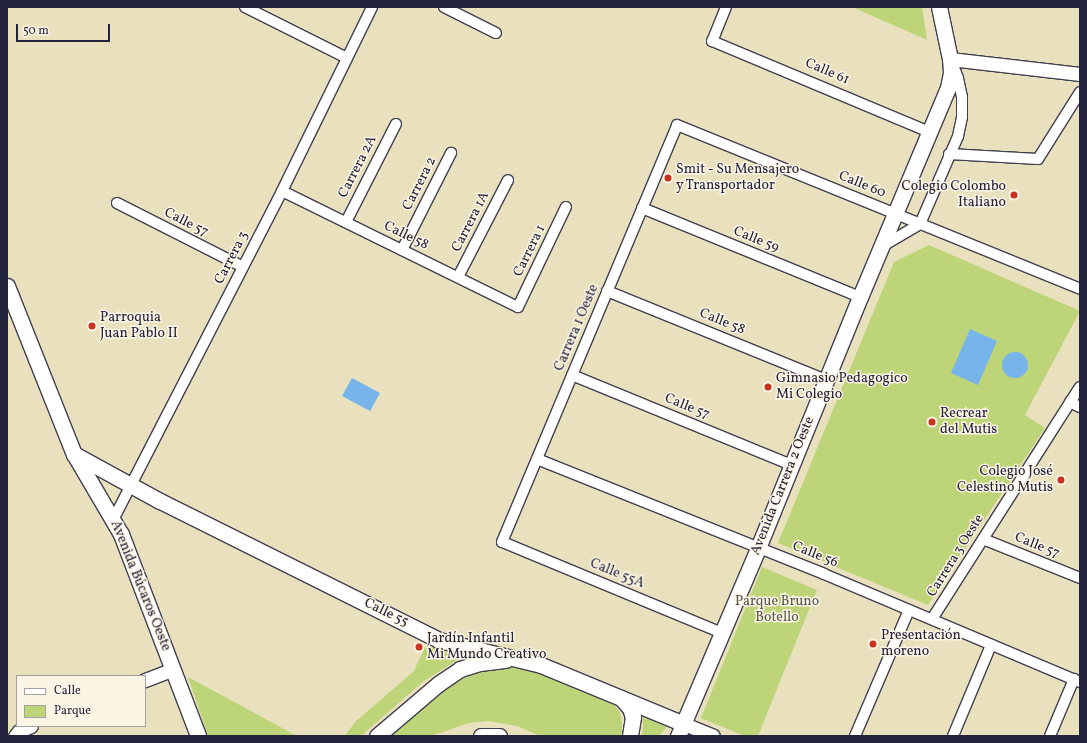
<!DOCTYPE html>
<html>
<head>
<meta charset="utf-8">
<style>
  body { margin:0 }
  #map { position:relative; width:1087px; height:743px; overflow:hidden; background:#e9e1be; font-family:Vollkorn,serif }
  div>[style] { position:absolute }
  .green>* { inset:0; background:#bed478 }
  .water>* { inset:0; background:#77b4ea }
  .round { border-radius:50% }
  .roads { filter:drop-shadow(1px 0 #403f4f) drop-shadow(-1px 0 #403f4f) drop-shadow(0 1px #403f4f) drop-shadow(0 -1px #403f4f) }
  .minor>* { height:10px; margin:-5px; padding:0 5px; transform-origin:5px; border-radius:5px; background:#fff }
  .tertiary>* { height:13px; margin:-6.5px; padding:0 6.5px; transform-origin:6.5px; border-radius:6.5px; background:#fff }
  .secondary>* { height:15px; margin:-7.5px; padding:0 7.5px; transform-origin:7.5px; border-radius:7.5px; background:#fff }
  .dots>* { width:11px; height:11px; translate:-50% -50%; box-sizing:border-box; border:2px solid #fcf5e5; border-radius:50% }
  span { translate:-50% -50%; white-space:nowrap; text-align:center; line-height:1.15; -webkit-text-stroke:3px #fcf5e5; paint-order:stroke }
  .street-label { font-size:14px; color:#22223b }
  .poi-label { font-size:14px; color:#22223b }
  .left { translate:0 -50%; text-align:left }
  .right { translate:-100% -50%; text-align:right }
  .park-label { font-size:14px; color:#51574d }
  .frame { position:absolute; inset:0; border:8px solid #22223b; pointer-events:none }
  .legend { position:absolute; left:16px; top:675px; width:130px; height:52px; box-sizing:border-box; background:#fcf5e5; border:1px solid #a5a1a1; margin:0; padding:5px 7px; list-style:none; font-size:12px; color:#22223b }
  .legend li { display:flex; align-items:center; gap:8px; height:20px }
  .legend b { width:20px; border:1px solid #a5a1a1 }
  .scale { position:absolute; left:16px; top:24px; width:94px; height:18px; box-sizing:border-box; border:2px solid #22223b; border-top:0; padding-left:5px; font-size:12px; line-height:14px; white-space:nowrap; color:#22223b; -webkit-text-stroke:3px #fcf5e5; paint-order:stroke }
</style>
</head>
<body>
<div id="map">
  <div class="green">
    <div style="clip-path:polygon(852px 7px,922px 7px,927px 40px)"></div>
    <div style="clip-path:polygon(929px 245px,1080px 311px,1025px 415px,1045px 428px,928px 605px,778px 543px,894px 262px)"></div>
    <div style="clip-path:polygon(762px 567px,817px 590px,758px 736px,744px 736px,701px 718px)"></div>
    <div style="clip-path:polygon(426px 645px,454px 655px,459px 659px,424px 681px,361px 736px,345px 736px,355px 722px,414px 671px)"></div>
    <div style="clip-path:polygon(512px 667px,528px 669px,614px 705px,620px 713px,622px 723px,622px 731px,620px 736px,540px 736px,517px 726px,488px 721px,469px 723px,431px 736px,390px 736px,452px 685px,478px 671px,492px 668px)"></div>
    <div style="clip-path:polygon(188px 677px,297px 736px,208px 736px)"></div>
    <div style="clip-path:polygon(642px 716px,667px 727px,659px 736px,642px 736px,643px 725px)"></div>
  </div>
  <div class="water">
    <div style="clip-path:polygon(970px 329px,997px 341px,978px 385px,951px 373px)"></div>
    <div class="round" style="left:1002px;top:352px;width:26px;height:26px"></div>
    <div style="clip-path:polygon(352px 378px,380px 393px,370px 411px,342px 396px)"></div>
  </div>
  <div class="roads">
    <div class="minor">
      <div style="left:245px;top:7px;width:114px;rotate:26.6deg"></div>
      <div style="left:444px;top:7px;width:58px;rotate:26.6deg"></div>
      <div style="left:726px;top:7px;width:37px;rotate:112deg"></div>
      <div style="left:712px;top:41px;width:236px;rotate:22.7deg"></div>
      <div style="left:949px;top:154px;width:89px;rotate:3.2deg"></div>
      <div style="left:1038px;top:159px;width:79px;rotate:-57.9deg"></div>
      <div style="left:282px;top:191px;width:263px;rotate:26.2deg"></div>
      <div style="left:518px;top:307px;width:111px;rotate:-64.4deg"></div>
      <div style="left:117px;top:203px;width:141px;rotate:26.9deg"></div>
      <div style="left:642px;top:208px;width:235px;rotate:22.2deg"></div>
      <div style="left:346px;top:222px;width:110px;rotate:-63deg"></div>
      <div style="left:881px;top:247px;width:45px;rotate:-30.5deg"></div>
      <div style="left:920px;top:224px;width:96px;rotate:-66.6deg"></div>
      <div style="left:958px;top:136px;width:19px;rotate:-78deg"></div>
      <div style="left:962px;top:117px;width:20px;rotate:-90deg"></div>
      <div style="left:962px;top:97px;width:19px;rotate:-102deg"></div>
      <div style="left:958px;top:78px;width:14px;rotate:-111deg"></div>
      <div style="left:402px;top:250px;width:109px;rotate:-63.2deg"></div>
      <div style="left:458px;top:277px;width:109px;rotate:-62.7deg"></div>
      <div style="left:607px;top:291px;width:236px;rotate:22.1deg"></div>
      <div style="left:572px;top:375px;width:237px;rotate:22.3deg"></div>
      <div style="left:1070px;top:402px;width:11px;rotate:27deg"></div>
      <div style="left:537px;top:459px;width:309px;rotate:21.8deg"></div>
      <div style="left:824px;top:574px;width:278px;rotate:22.9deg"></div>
      <div style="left:113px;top:520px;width:370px;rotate:-62.8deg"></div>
      <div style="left:282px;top:191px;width:205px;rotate:-63.9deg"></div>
      <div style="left:983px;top:539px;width:105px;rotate:21.9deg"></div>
      <div style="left:932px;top:619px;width:275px;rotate:-57.5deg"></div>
      <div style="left:722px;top:633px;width:238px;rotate:-157.5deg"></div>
      <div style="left:502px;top:542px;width:452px;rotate:-67.2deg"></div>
      <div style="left:677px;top:125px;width:435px;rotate:22.1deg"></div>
      <div style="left:855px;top:736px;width:137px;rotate:-66.8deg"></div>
      <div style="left:953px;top:736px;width:99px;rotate:-67.3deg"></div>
      <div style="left:1050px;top:736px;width:62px;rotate:-67.2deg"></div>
    </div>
    <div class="tertiary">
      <div style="left:950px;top:59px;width:131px;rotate:6.6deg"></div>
      <div style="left:145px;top:680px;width:30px;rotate:-21deg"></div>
      <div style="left:684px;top:724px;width:31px;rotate:22deg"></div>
      <div style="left:15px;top:736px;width:6px;rotate:-51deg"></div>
      <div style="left:19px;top:731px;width:13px;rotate:-23deg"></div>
    </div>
    <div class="secondary">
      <div style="left:7px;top:286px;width:181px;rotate:68.3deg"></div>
      <div style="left:74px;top:454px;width:93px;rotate:59.6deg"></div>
      <div style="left:121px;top:534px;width:216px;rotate:69.1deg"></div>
      <div style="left:74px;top:454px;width:98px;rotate:28.7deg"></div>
      <div style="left:160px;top:501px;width:312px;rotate:26.5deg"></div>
      <div style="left:439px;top:640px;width:105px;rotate:13.8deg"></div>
      <div style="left:541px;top:665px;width:155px;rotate:22.4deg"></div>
      <div style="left:621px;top:698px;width:13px;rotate:48deg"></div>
      <div style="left:630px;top:708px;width:9px;rotate:72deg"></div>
      <div style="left:633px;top:717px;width:19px;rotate:99deg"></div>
      <div style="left:377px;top:736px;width:80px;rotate:-40.4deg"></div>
      <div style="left:438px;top:684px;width:27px;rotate:-34deg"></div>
      <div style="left:460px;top:669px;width:21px;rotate:-17deg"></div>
      <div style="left:480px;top:663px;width:26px;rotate:-7deg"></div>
      <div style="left:481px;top:736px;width:18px"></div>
      <div style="left:678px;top:736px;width:204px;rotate:-66.9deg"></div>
      <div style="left:758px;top:548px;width:271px;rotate:-67.9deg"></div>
      <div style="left:860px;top:297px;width:227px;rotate:-67.2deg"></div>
      <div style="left:948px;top:88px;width:16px;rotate:-79deg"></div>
      <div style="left:951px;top:72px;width:13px;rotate:-94deg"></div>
      <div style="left:950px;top:59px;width:53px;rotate:-101.9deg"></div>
    </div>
  </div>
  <div class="dots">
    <div style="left:668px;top:178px;background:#c8321e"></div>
    <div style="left:1014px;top:195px;background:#c8321e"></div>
    <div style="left:92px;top:326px;background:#c8321e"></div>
    <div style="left:768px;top:387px;background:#c8321e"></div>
    <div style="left:932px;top:422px;background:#c8321e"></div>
    <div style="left:1061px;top:480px;background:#c8321e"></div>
    <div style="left:873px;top:644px;background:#c8321e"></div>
    <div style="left:419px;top:647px;background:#c8321e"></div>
  </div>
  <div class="street-label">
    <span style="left:827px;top:72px;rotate:23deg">Calle 61</span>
    <span style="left:358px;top:167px;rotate:-63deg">Carrera 2A</span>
    <span style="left:420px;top:184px;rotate:-63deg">Carrera 2</span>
    <span style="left:862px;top:185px;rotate:22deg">Calle 60</span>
    <span style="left:471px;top:222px;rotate:-63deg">Carrera 1A</span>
    <span style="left:186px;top:223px;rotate:27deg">Calle 57</span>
    <span style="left:406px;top:236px;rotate:26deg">Calle 58</span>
    <span style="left:756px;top:240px;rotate:22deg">Calle 59</span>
    <span style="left:530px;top:251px;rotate:-64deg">Carrera 1</span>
    <span style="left:232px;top:258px;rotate:-63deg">Carrera 3</span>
    <span style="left:722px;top:322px;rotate:22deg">Calle 58</span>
    <span style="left:577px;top:328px;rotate:-67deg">Carrera 1 Oeste</span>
    <span style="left:687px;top:407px;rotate:22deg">Calle 57</span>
    <span style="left:783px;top:486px;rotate:-68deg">Avenida Carrera 2 Oeste</span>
    <span style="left:1037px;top:546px;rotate:22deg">Calle 57</span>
    <span style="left:815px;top:555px;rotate:22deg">Calle 56</span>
    <span style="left:956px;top:556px;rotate:-58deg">Carrera 3 Oeste</span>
    <span style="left:617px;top:574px;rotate:22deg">Calle 55A</span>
    <span style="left:140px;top:586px;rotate:68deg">Avenida Búcaros Oeste</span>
    <span style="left:386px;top:613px;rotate:26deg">Calle 55</span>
  </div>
  <div class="poi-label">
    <span class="left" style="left:676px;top:178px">Smit - Su Mensajero<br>y Transportador</span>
    <span class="right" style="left:1006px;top:195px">Colegio Colombo<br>Italiano</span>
    <span class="left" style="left:100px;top:326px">Parroquia<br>Juan Pablo II</span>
    <span class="left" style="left:776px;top:387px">Gimnasio Pedagogico<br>Mi Colegio</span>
    <span class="left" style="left:940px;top:422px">Recrear<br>del Mutis</span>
    <span class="right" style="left:1053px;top:480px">Colegio José<br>Celestino Mutis</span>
    <span class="left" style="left:881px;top:644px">Presentación<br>moreno</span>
    <span class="left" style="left:427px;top:647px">Jardín Infantil<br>Mi Mundo Creativo</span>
  </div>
  <div class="park-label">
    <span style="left:777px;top:610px">Parque Bruno<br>Botello</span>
  </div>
  <div class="frame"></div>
  <ul class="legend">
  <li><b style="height:5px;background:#fff"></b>Calle</li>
  <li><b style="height:11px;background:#bed478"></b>Parque</li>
  </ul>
  <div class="scale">50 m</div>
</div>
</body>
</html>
